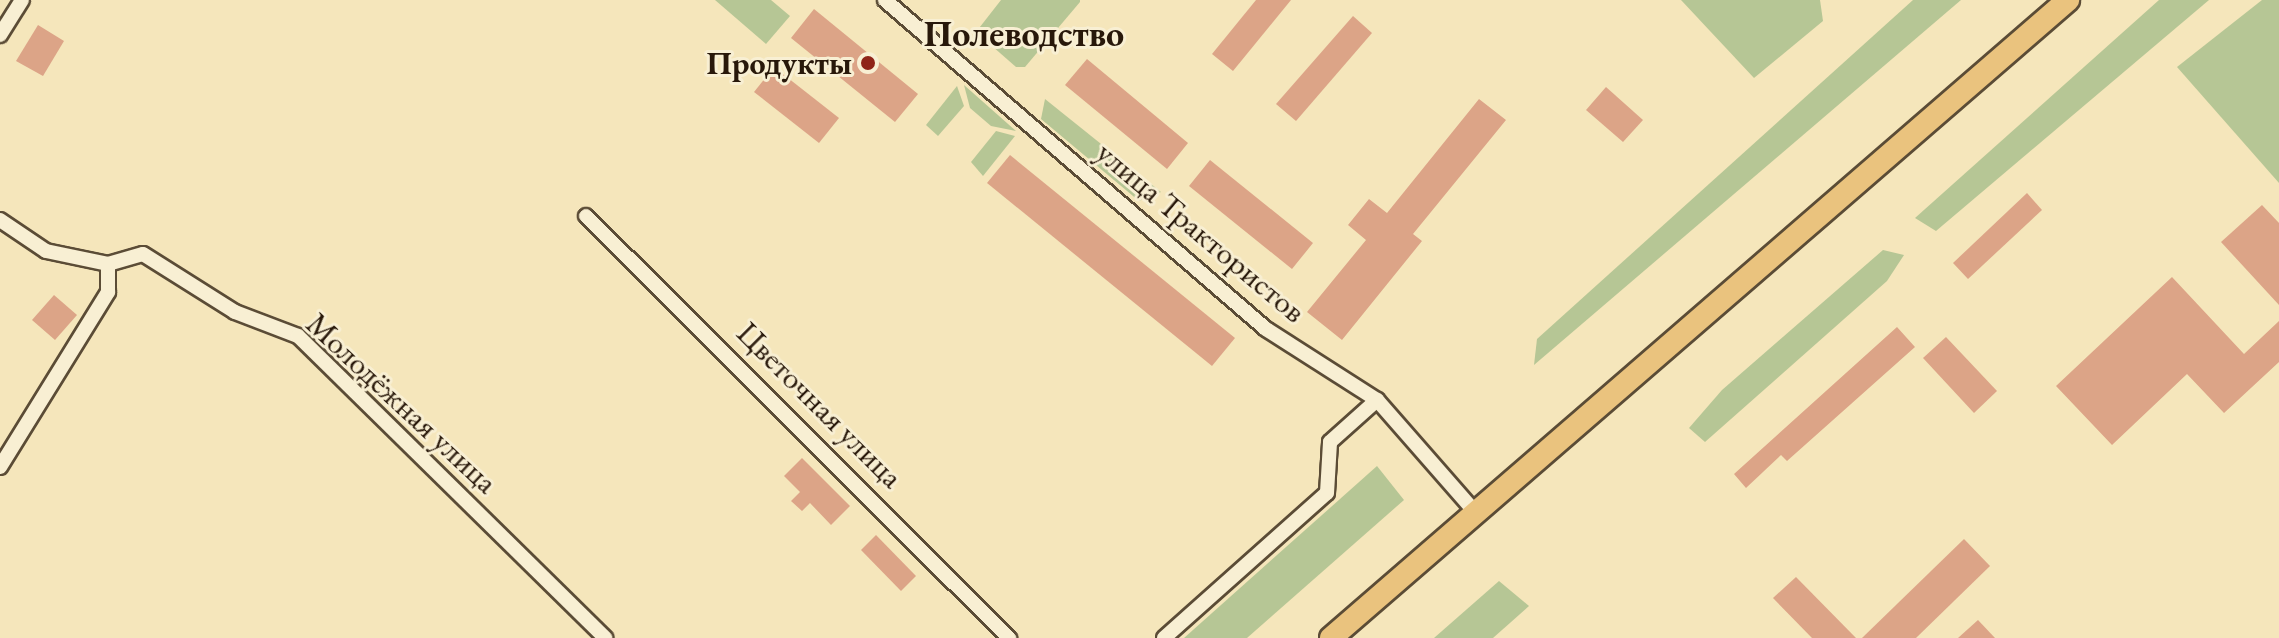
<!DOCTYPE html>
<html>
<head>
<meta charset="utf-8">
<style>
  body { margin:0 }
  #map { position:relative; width:2279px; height:638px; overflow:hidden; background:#f5e6bb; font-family:"EB Garamond",serif }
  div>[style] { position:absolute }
  .green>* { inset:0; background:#b6c695 }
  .building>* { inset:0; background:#dca487 }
  .roads { filter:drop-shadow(2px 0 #5b4c36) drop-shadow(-2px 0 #5b4c36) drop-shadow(0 2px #5b4c36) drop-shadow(0 -2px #5b4c36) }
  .street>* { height:14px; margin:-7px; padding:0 7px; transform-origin:7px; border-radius:7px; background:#f8efd3 }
  .primary>* { height:22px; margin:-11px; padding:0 11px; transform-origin:11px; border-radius:11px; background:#eac37e }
  .dots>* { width:22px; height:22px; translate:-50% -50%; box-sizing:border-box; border:4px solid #f8efd3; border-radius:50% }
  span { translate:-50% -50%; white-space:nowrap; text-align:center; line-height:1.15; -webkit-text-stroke:6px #f8efd3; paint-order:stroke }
  .poi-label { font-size:32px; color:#28180a; font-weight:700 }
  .right { translate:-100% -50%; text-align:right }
  .street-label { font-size:32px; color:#28180a }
  .quarter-label { font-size:36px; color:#28180a; font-weight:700 }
</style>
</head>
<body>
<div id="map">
  <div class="green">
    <div style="clip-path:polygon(715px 0,771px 0,790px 16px,766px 44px)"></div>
    <div style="clip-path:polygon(1001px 0,1080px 0,1080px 2px,1025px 67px,1016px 67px,976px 32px)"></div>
    <div style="clip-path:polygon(1681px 0,1820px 0,1823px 21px,1754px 78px)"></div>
    <div style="clip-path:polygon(1913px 0,1961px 0,1534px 365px,1537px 339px)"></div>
    <div style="clip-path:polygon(2159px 0,2209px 0,1936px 231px,1915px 218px)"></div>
    <div style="clip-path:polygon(2262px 0,2279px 0,2279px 183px,2177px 67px)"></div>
    <div style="clip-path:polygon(964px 85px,1016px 131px,991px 126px,970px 108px)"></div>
    <div style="clip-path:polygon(957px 86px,964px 106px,938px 136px,926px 125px)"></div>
    <div style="clip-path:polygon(1045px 99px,1161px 192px,1139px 201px,1041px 119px)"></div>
    <div style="clip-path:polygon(996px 131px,1015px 136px,983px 176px,971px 162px)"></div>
    <div style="clip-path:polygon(1883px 250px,1904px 255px,1887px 281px,1705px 442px,1689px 428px,1722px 390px)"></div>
    <div style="clip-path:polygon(1377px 466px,1404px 500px,1247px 638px,1184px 638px)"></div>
    <div style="clip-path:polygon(1499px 581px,1529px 606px,1493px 638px,1434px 638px)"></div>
  </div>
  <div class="building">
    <div style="clip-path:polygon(1256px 0,1291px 0,1233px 71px,1212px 54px)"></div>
    <div style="clip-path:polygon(814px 9px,918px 94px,895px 122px,791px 38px)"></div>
    <div style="clip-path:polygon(1353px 16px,1372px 33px,1296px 121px,1276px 104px)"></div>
    <div style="clip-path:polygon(38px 25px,64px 41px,43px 76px,16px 61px)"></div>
    <div style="clip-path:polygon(1087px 59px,1188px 143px,1167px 169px,1065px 85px)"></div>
    <div style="clip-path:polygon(774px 67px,839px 118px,819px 143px,754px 92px)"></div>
    <div style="clip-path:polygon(1606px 87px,1643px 120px,1623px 142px,1586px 110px)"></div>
    <div style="clip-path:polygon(1479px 99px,1506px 120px,1413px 234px,1422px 241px,1342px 340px,1307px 312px,1366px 240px,1348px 225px,1369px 199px,1387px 213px)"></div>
    <div style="clip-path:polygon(1010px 155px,1235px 338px,1212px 366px,987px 183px)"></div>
    <div style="clip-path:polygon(1210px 160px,1313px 243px,1292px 269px,1189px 186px)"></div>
    <div style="clip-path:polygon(2027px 193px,2042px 210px,1968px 279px,1953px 263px)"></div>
    <div style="clip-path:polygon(2262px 205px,2279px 223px,2279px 305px,2221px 242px)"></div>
    <div style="clip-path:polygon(2172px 277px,2244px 354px,2279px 321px,2279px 362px,2224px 413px,2187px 374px,2112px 445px,2056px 386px)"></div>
    <div style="clip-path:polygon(54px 295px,77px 315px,55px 340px,32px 320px)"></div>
    <div style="clip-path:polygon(1897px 327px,1915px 347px,1787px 461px,1781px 455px,1746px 488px,1734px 474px)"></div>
    <div style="clip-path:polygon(1946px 337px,1997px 391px,1974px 413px,1923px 358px)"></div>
    <div style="clip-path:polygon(802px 458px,850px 506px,831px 525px,810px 503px,802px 511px,791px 501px,800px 492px,784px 476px)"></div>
    <div style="clip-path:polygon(876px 535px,916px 576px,901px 591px,861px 550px)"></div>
    <div style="clip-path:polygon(1964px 539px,1990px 566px,1916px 638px,1862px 638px)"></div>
    <div style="clip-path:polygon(1796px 577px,1856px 638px,1812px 638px,1773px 598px)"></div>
    <div style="clip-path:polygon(1978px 620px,1995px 638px,1958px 638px)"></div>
  </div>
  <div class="roads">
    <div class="street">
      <div style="left:885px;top:0;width:503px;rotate:40.81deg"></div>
      <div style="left:1266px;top:329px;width:132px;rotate:32.6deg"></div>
      <div style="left:1377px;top:400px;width:149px;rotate:48.8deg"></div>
      <div style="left:0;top:35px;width:41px;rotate:-57.8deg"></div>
      <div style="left:586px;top:216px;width:598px;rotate:44.93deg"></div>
      <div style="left:0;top:220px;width:55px;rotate:34deg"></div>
      <div style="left:46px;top:251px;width:63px;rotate:11.8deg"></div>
      <div style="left:108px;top:264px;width:36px;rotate:-16deg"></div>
      <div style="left:143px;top:254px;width:109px;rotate:32.2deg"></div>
      <div style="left:235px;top:312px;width:67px;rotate:20.9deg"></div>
      <div style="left:298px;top:336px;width:431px;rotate:44.5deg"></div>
      <div style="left:0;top:467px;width:206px;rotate:-58.3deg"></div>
      <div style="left:108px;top:292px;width:28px;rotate:-90deg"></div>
      <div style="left:1164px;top:638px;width:218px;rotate:-41.7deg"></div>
      <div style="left:1327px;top:493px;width:51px;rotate:-86.6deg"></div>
      <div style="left:1330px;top:442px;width:63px;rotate:-41.8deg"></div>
    </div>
    <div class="primary">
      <div style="left:1331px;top:638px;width:975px;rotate:-40.88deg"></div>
    </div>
  </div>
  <div class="dots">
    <div style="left:868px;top:63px;background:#8f2418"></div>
  </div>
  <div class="poi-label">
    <span class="right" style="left:852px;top:63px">Продукты</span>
  </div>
  <div class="street-label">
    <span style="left:1201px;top:232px;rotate:40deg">улица Трактористов</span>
    <span style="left:402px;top:403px;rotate:43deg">Молодёжная улица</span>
    <span style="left:820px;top:405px;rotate:45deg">Цветочная улица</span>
  </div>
  <div class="quarter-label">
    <span style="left:1024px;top:34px">Полеводство</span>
  </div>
</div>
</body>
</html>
